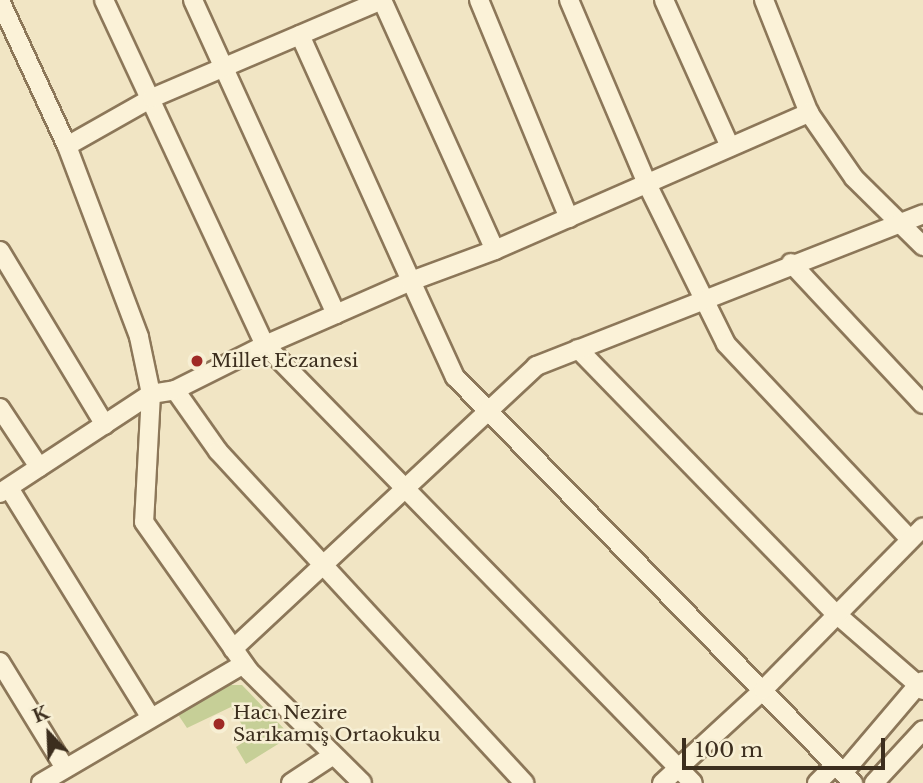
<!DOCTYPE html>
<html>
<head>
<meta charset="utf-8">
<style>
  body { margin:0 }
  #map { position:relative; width:923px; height:783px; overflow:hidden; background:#f1e5c4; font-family:"Libre Baskerville",serif }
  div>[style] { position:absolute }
  .green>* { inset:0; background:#c6cf97 }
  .roads { filter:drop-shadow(2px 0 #8c7759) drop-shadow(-2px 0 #8c7759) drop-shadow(0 2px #8c7759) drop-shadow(0 -2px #8c7759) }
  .minor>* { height:18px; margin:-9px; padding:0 9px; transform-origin:9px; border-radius:9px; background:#fbf2d8 }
  .dots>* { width:19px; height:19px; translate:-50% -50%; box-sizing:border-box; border:4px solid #f7efd4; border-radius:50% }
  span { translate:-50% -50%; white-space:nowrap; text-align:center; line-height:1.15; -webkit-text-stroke:5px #f7efd4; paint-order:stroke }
  .poi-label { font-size:19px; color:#3c2e1e }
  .left { translate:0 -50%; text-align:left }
  .north { position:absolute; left:14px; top:699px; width:70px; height:70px; -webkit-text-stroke:5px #f7efd4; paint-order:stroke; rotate:337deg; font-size:19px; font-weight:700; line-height:28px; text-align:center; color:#3c2e1e }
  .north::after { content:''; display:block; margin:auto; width:24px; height:32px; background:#3c2e1e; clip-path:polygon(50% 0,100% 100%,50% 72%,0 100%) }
  .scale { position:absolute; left:682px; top:738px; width:203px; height:32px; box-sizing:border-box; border:4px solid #3c2e1e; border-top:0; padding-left:9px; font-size:21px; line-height:24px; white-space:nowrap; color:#3c2e1e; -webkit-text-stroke:5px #f7efd4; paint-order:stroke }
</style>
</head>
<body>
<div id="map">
  <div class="green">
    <div style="clip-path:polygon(225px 685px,242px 685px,291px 736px,246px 764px,236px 747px,250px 738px,231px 707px,187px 728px,177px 713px)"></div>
  </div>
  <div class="roads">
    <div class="minor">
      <div style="left:104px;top:0;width:381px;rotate:65deg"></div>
      <div style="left:265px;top:345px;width:77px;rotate:-23.6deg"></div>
      <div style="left:336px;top:314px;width:345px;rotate:-114.5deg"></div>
      <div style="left:479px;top:0;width:236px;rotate:67.6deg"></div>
      <div style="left:569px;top:0;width:200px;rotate:67deg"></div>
      <div style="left:647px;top:184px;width:178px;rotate:63.7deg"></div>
      <div style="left:726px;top:344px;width:268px;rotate:46.7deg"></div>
      <div style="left:664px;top:0;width:161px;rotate:65.8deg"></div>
      <div style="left:764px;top:0;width:122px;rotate:68.3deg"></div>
      <div style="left:809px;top:113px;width:79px;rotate:55.3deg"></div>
      <div style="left:854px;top:178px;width:97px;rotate:44.6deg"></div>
      <div style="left:0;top:1px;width:160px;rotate:65.2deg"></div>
      <div style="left:67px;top:146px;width:204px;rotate:69.3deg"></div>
      <div style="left:139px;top:337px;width:58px;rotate:78.1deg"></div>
      <div style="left:151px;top:394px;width:128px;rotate:93.1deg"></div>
      <div style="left:144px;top:522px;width:182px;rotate:54.8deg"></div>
      <div style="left:249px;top:671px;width:159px;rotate:44.7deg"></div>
      <div style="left:300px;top:35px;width:270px;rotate:65.7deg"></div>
      <div style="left:411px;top:281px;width:82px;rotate:156.3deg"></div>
      <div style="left:67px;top:146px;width:98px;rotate:-29.5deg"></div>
      <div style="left:152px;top:98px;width:250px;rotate:-23.1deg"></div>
      <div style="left:382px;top:0;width:274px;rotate:65.7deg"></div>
      <div style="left:495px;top:250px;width:90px;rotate:159.7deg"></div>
      <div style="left:411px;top:281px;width:106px;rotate:65.4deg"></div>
      <div style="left:455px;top:377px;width:569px;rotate:45.57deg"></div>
      <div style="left:495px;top:250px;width:343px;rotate:-23.6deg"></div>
      <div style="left:0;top:251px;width:203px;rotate:58.9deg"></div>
      <div style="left:791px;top:263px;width:193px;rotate:46.9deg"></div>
      <div style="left:578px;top:349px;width:367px;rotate:45.8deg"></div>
      <div style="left:834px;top:612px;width:111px;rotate:41deg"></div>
      <div style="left:918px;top:685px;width:6px;rotate:-39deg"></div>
      <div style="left:175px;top:390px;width:75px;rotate:54.8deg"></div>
      <div style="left:218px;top:451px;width:452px;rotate:47.3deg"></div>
      <div style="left:0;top:408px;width:71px;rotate:56.5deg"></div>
      <div style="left:9px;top:488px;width:270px;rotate:58.3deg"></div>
      <div style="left:0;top:493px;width:181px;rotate:-33.3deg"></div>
      <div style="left:151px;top:394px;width:24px;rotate:-9deg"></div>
      <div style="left:175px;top:390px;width:101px;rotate:-26.6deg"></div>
      <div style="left:265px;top:345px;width:612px;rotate:45.66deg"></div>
      <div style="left:233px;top:649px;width:415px;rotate:-43deg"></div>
      <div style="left:536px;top:366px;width:416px;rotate:-21.4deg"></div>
      <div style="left:0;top:662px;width:124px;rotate:58.5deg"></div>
      <div style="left:843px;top:773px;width:116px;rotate:-49.6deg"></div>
      <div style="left:918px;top:685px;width:7px;rotate:45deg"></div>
      <div style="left:41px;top:783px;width:235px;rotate:-30.4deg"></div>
      <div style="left:291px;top:783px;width:49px;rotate:-33.4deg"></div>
      <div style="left:662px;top:783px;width:137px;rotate:-42.6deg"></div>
      <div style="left:763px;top:690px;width:228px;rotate:-45.5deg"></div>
      <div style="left:817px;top:783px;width:25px;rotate:-45deg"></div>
      <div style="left:874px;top:783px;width:72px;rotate:-47.2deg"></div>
    </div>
  </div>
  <div class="dots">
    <div style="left:197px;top:361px;background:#9f2a26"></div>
    <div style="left:219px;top:724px;background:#9f2a26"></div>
  </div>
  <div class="poi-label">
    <span class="left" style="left:211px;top:361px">Millet Eczanesi</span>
    <span class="left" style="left:233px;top:724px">Hacı Nezire<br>Sarıkamış Ortaokuku</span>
  </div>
  <div class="north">K</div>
  <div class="scale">100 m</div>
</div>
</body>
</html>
